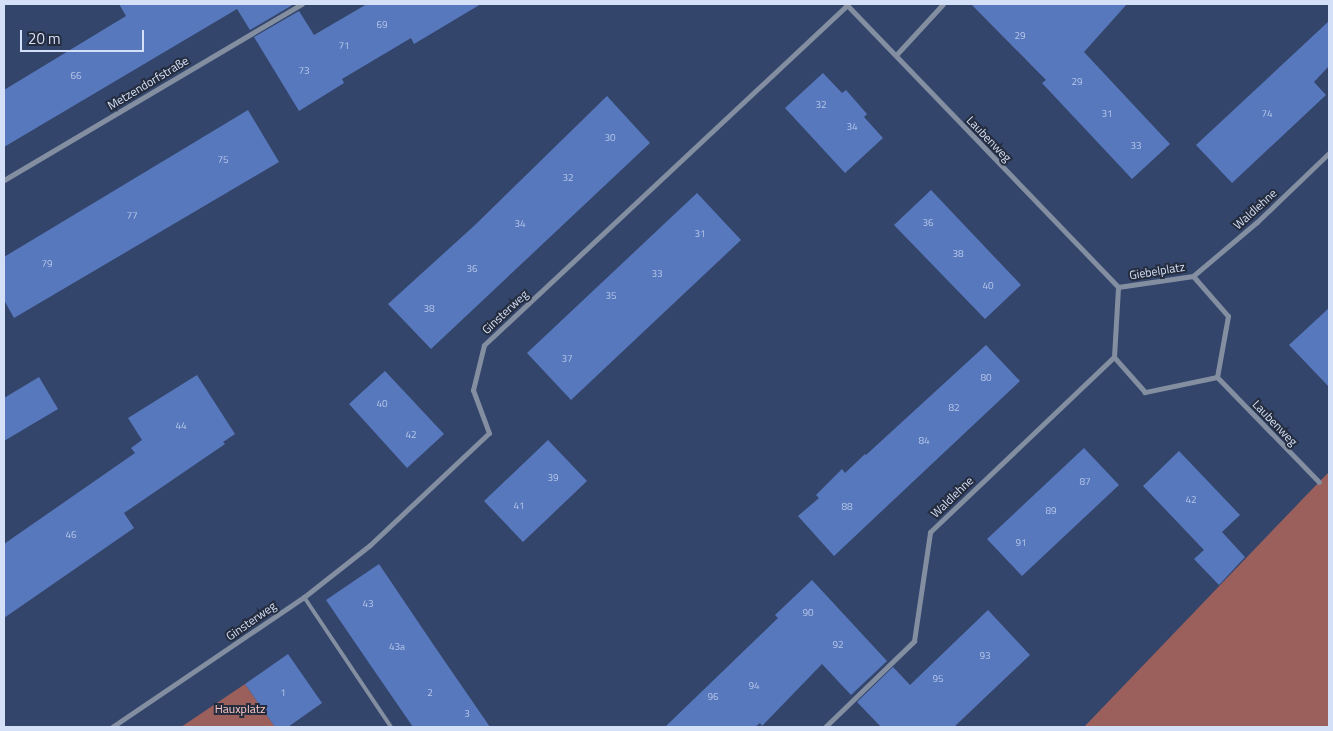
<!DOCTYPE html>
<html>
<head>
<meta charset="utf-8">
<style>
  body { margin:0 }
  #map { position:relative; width:1333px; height:731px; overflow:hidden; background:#33456b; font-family:"Titillium Web",sans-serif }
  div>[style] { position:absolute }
  .green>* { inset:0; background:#9c605c }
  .building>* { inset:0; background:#5878bd }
  .lane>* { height:4px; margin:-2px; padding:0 2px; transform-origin:2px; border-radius:2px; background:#848ea1 }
  .street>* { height:5px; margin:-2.5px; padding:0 2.5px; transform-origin:2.5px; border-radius:2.5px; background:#848ea1 }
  span { translate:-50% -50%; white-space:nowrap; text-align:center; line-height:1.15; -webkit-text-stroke:4px #242c3e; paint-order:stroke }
  .number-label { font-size:10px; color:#b5c6e8 }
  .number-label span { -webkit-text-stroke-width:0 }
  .street-label { font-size:12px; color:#d4e0f7 }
  .park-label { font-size:12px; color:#fbcac6 }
  .frame { position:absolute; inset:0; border:5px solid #d4e0f7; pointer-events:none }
  .scale { position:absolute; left:20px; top:30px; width:124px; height:22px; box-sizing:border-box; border:2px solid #d4e0f7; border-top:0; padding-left:6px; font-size:15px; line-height:18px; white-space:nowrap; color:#d4e0f7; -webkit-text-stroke:4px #242c3e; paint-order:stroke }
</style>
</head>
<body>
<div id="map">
  <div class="green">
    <div style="clip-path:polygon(1329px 472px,1329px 727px,1084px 727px,1319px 482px)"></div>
    <div style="clip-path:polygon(245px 684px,275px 727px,181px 727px)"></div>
  </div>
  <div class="building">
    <div style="clip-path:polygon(119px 4px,294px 4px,250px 30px,237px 9px,4px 147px,4px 90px,126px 16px)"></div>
    <div style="clip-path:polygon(367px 4px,481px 4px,414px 44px,411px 38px,342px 79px,344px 83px,299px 111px,254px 37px,299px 11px,314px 35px)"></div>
    <div style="clip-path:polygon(971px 4px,1127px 4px,1084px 52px,1170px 144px,1132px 179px,1042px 83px,1046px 80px)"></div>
    <div style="clip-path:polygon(1329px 21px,1329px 66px,1314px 82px,1326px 95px,1232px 183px,1196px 145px)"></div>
    <div style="clip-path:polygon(823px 73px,842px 93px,846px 90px,867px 114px,864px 117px,883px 138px,845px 173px,785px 108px)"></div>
    <div style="clip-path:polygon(607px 96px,650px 143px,431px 349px,388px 304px,475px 225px)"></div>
    <div style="clip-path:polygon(248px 110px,279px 162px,14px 318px,4px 300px,4px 257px)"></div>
    <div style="clip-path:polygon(931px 190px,1021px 285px,985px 319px,894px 225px)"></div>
    <div style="clip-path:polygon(697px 193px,741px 240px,571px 400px,527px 353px)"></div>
    <div style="clip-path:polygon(1329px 308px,1329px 387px,1289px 345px)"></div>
    <div style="clip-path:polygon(986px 345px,1020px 381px,834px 556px,798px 516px,819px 498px,816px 495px,842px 469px,845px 473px,865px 454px,866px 455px)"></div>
    <div style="clip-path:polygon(385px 371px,444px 434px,407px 468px,349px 404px)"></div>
    <div style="clip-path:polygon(197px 375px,235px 434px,223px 442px,225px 444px,124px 513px,134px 528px,4px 618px,4px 544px,135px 453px,131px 448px,142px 440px,128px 418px)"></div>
    <div style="clip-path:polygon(39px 377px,58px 409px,4px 441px,4px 398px)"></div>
    <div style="clip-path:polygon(548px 440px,587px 481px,523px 542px,484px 501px)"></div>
    <div style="clip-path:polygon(1084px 448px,1119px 485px,1022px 576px,987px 539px)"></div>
    <div style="clip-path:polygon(1179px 451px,1240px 515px,1222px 532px,1245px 557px,1219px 585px,1194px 559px,1204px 550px,1143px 486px)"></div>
    <div style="clip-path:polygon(379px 564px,437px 650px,490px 727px,413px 727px,371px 666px,326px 600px)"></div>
    <div style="clip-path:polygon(812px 580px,887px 661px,851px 695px,822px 664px,762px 726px,760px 723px,755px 727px,665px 727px,778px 618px,775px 615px)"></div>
    <div style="clip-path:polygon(988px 610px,1030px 655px,954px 727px,881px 727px,857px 702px,893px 667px,910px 685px)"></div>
    <div style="clip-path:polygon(288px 654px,322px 703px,288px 727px,275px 727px,245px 684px)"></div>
  </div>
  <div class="lane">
    <div style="left:304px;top:597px;width:156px;rotate:56.2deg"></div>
  </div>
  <div class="street">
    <div style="left:846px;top:4px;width:393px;rotate:46.1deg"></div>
    <div style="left:896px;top:55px;width:69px;rotate:-47.3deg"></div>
    <div style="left:4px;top:180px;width:346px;rotate:-30.6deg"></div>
    <div style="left:1193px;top:276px;width:53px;rotate:48.8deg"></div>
    <div style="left:1228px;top:316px;width:62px;rotate:100.2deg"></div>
    <div style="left:1217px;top:377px;width:74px;rotate:168.2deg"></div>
    <div style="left:1145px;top:392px;width:47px;rotate:-131.5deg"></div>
    <div style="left:1114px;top:357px;width:70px;rotate:-86.7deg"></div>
    <div style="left:1118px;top:287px;width:76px;rotate:-8.3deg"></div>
    <div style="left:1193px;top:276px;width:84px;rotate:-40.2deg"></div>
    <div style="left:1257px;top:222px;width:100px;rotate:-43.8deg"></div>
    <div style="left:1217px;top:377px;width:146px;rotate:45.8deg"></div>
    <div style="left:112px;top:727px;width:232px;rotate:-34.1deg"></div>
    <div style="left:304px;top:597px;width:84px;rotate:-38.2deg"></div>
    <div style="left:370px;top:545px;width:163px;rotate:-43.3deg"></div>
    <div style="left:489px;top:433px;width:46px;rotate:-110.4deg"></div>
    <div style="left:473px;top:390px;width:46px;rotate:-76.3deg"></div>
    <div style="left:484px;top:345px;width:497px;rotate:-43.1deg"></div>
    <div style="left:825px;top:727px;width:124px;rotate:-44deg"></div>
    <div style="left:914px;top:641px;width:110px;rotate:-81.6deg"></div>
    <div style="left:930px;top:532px;width:254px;rotate:-43.6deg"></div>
  </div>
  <div class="number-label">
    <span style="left:382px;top:25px">69</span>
    <span style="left:1020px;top:36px">29</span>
    <span style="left:344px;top:46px">71</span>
    <span style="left:304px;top:71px">73</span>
    <span style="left:76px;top:76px">66</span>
    <span style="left:1077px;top:82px">29</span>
    <span style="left:821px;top:105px">32</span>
    <span style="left:1107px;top:114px">31</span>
    <span style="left:1267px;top:114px">74</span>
    <span style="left:852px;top:127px">34</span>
    <span style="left:610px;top:138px">30</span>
    <span style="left:1136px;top:146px">33</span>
    <span style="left:223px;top:160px">75</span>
    <span style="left:568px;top:178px">32</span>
    <span style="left:132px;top:216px">77</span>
    <span style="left:928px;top:223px">36</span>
    <span style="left:520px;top:224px">34</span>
    <span style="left:700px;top:234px">31</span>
    <span style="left:958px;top:254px">38</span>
    <span style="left:47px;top:264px">79</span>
    <span style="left:472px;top:269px">36</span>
    <span style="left:657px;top:274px">33</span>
    <span style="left:988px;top:286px">40</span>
    <span style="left:611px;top:296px">35</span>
    <span style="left:429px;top:309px">38</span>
    <span style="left:567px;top:359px">37</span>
    <span style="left:986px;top:378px">80</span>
    <span style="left:382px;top:404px">40</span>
    <span style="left:954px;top:408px">82</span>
    <span style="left:181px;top:426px">44</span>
    <span style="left:411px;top:435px">42</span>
    <span style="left:924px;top:441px">84</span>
    <span style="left:553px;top:478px">39</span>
    <span style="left:1085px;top:482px">87</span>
    <span style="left:1191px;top:500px">42</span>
    <span style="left:519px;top:506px">41</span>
    <span style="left:847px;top:507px">88</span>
    <span style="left:1051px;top:511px">89</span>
    <span style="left:71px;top:535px">46</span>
    <span style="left:1021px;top:543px">91</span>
    <span style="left:368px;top:604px">43</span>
    <span style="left:808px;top:613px">90</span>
    <span style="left:838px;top:645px">92</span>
    <span style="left:397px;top:647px">43a</span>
    <span style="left:985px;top:656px">93</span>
    <span style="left:938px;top:679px">95</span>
    <span style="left:754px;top:686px">94</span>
    <span style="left:283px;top:693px">1</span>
    <span style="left:430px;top:693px">2</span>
    <span style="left:713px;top:697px">96</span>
    <span style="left:467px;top:714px">3</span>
  </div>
  <div class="street-label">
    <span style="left:148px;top:83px;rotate:-31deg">Metzendorfstraße</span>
    <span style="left:989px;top:139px;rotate:46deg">Laubenweg</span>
    <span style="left:1255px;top:209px;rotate:-42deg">Waldlehne</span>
    <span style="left:1157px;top:271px;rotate:-9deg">Giebelplatz</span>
    <span style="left:505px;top:312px;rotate:-43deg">Ginsterweg</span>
    <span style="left:1275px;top:423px;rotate:46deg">Laubenweg</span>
    <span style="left:952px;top:497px;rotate:-44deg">Waldlehne</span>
    <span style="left:251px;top:621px;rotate:-35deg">Ginsterweg</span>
  </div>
  <div class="park-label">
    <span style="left:240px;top:709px">Hauxplatz</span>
  </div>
  <div class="frame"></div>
  <div class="scale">20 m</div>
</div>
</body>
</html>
